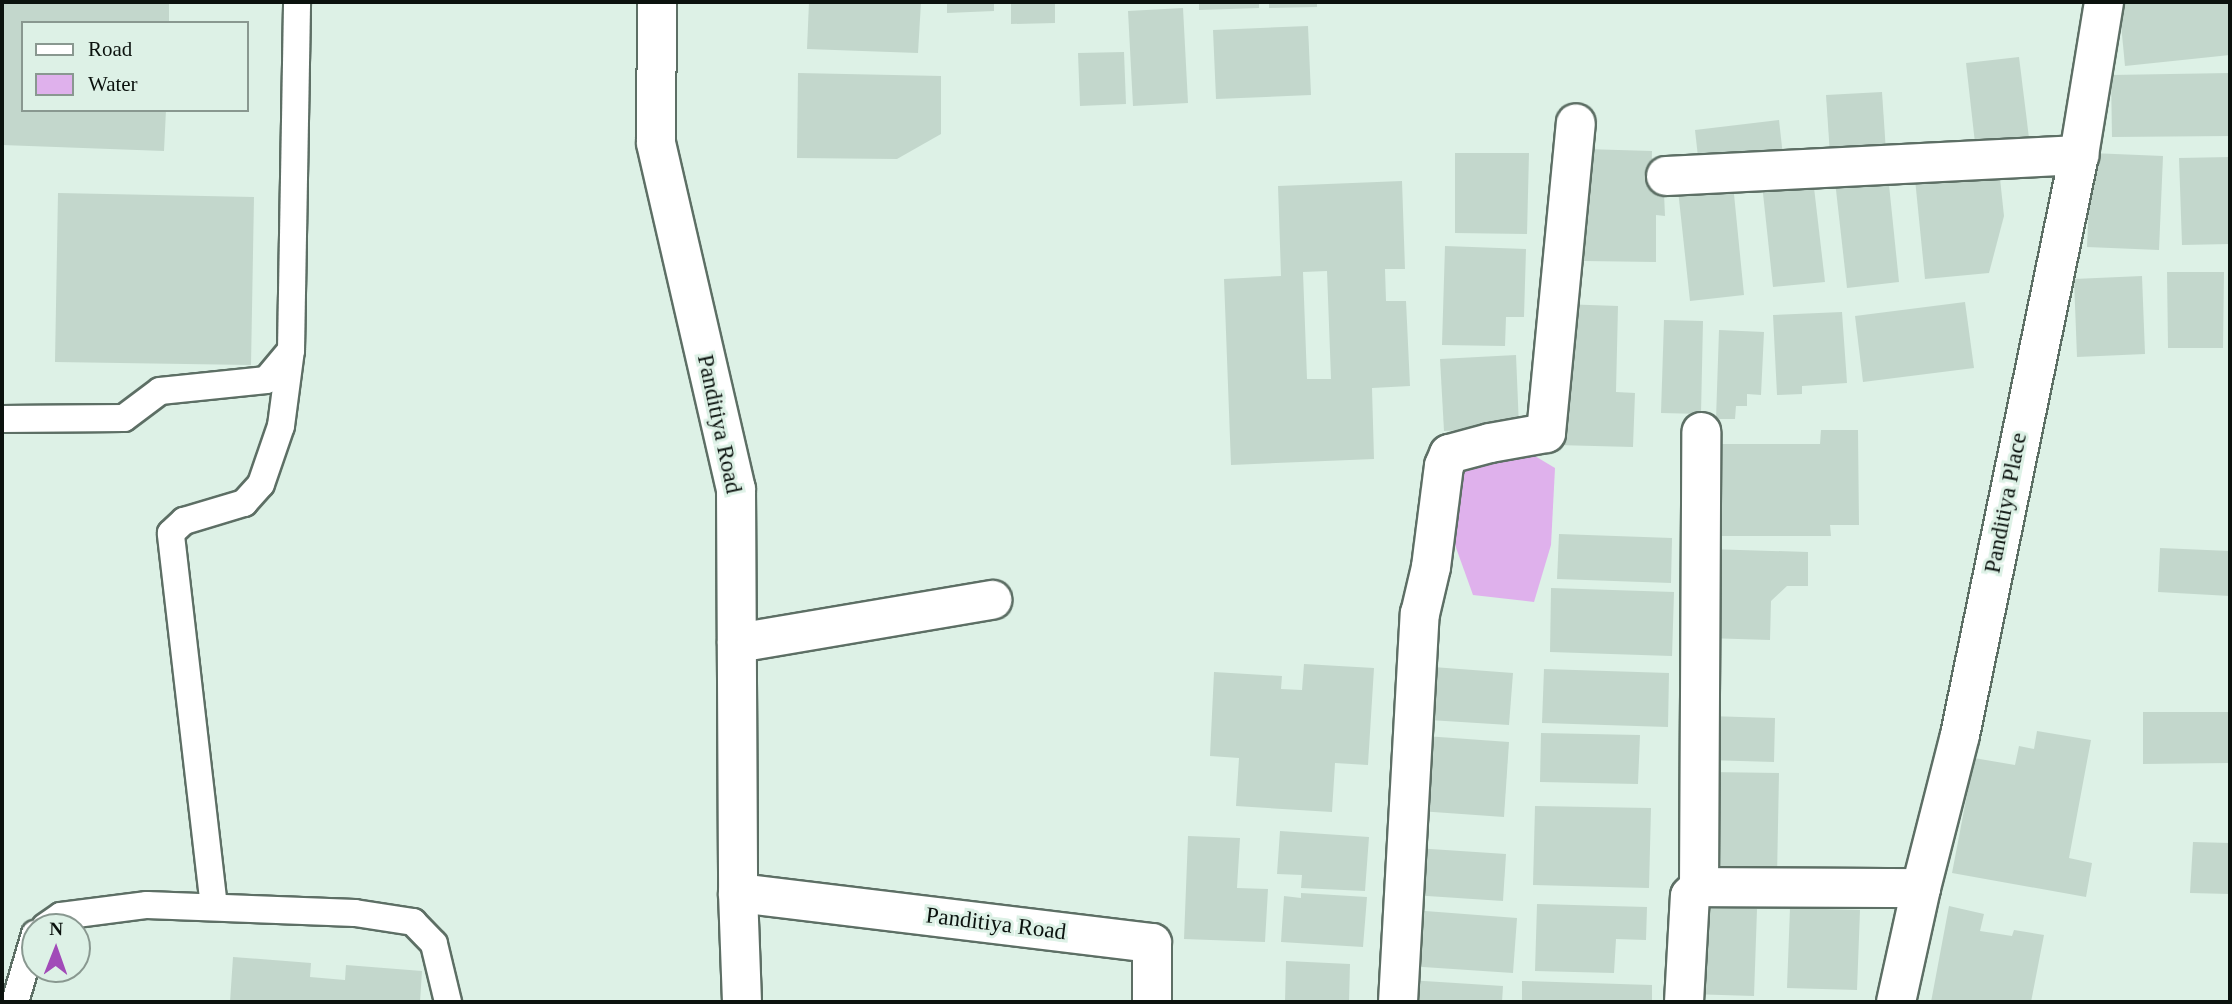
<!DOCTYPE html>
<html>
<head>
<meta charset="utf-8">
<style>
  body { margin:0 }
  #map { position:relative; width:2232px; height:1004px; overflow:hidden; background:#ddf1e6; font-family:Georgia,serif }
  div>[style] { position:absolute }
  .water>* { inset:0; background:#dfb1ec }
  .building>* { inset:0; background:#c3d7cc }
  .roads { filter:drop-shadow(2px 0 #5d6f65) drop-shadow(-2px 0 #5d6f65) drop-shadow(0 2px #5d6f65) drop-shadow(0 -2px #5d6f65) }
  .service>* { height:26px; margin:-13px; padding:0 13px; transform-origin:13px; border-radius:13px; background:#fff }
  .minor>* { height:38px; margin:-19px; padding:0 19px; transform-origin:19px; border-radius:19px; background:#fff }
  span { translate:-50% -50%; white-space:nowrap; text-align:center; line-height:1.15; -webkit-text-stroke:6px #ddf1e6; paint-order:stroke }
  .street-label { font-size:23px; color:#0b120e }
  .frame { position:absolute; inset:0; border:4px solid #0b120e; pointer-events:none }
  .legend { position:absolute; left:21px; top:21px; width:228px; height:91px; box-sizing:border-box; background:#ddf1e6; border:2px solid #899890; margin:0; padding:9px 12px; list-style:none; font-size:21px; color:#0b120e }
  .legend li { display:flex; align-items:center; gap:14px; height:35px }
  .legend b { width:35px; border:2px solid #899890 }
  .north { position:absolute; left:21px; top:913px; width:70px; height:70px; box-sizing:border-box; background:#ddf1e6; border:2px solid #899890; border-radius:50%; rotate:1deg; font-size:19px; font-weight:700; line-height:28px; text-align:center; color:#0b120e }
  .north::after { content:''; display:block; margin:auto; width:24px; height:32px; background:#a14bb8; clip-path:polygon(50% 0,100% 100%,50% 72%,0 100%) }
</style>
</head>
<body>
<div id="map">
  <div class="water">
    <div style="clip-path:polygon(1515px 444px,1555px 468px,1551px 545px,1534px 602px,1473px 595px,1455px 545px,1450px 492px,1463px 456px)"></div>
  </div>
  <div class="building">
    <div style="clip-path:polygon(2px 2px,169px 2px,169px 23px,23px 23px,23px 110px,166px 110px,164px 151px,2px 145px)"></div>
    <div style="clip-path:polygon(809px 2px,921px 2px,918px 53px,807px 49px)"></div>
    <div style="clip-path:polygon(947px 2px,994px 2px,994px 11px,947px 13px)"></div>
    <div style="clip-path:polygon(1011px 2px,1055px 2px,1055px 23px,1011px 24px)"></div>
    <div style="clip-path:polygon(1199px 2px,1259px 2px,1259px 8px,1199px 10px)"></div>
    <div style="clip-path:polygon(1269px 2px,1317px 2px,1317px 7px,1269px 8px)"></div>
    <div style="clip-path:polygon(2230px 2px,2230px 55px,2125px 66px,2119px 3px)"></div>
    <div style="clip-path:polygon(1183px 8px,1188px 103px,1133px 106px,1128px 11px)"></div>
    <div style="clip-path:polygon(1308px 26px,1311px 95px,1216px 99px,1213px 30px)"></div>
    <div style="clip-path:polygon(1124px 52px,1126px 104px,1080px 106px,1078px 53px)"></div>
    <div style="clip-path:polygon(2019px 57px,2030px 146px,1976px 152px,1966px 63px)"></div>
    <div style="clip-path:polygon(798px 73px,941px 76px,941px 134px,897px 159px,797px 158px)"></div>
    <div style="clip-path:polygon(2230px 73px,2230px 136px,2112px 137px,2111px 75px)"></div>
    <div style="clip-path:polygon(1882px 92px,1886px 152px,1830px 155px,1826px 95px)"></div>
    <div style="clip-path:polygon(1779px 120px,1783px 156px,1699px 166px,1695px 130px)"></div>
    <div style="clip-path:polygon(1585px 149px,1652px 151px,1651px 193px,1664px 193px,1665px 216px,1656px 215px,1656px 262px,1584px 261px)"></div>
    <div style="clip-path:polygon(1455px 153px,1529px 153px,1527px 234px,1455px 233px)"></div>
    <div style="clip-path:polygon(2091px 153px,2163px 156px,2159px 250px,2087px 247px)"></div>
    <div style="clip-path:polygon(2230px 157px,2230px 244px,2182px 245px,2179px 158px)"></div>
    <div style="clip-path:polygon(1998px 160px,2004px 216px,1989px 273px,1925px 279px,1914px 169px)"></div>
    <div style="clip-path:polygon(1888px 175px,1899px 282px,1847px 288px,1835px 181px)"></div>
    <div style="clip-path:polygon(1813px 179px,1825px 282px,1773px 287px,1762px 184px)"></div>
    <div style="clip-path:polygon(evenodd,1402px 181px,1405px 269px,1385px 269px,1386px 301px,1406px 301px,1410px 386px,1372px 388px,1374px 459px,1231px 465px,1224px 279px,1281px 276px,1278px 186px,1402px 181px,1327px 271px,1331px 379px,1307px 379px,1303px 272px,1327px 271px)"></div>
    <div style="clip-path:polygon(1733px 184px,1744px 295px,1690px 301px,1678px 190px)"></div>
    <div style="clip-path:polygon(58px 193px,254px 197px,251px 365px,55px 362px)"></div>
    <div style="clip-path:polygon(1445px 246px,1526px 249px,1524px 317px,1506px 317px,1505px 346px,1442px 345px)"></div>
    <div style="clip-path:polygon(2167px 272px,2224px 272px,2223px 348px,2168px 348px)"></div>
    <div style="clip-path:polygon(2142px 276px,2145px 354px,2077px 357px,2074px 279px)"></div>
    <div style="clip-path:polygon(1965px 302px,1974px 368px,1863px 382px,1855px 316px)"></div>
    <div style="clip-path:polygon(1561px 304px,1618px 306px,1616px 392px,1635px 393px,1633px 447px,1556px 445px)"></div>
    <div style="clip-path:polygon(1842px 312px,1847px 383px,1802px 386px,1802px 394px,1777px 395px,1773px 315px)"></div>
    <div style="clip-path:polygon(1664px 320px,1703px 321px,1701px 414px,1661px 413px)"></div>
    <div style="clip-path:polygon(1719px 330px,1764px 332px,1761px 395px,1747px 394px,1747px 406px,1736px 406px,1735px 419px,1716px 419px)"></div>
    <div style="clip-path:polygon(1516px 355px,1519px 427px,1444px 431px,1440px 359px)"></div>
    <div style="clip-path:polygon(1821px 430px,1858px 430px,1859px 525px,1830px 525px,1831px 536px,1720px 536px,1720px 444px,1820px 444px)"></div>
    <div style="clip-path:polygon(1559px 534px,1672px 538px,1671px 583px,1557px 579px)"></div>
    <div style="clip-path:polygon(2160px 548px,2230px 551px,2230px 596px,2158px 592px)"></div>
    <div style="clip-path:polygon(1708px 549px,1808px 552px,1808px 586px,1787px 586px,1771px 601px,1770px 640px,1706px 638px)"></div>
    <div style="clip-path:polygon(1551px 588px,1674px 592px,1672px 656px,1550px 652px)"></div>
    <div style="clip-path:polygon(1304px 664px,1374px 668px,1368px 765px,1335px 763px,1332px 812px,1236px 806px,1239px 758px,1210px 756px,1214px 672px,1282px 676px,1281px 689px,1302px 690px)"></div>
    <div style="clip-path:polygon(1433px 667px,1513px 673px,1509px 725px,1429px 720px)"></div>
    <div style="clip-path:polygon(1544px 669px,1669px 673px,1668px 727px,1542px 723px)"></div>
    <div style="clip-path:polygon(2143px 712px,2230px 712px,2230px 763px,2143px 764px)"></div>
    <div style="clip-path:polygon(1708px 716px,1775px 718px,1774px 762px,1707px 760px)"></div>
    <div style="clip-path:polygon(2037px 731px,2091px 740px,2069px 858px,2092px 863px,2086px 897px,1952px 873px,1974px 758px,2015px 765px,2019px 746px,2034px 749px)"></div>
    <div style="clip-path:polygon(1541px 733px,1640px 735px,1638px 784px,1540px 782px)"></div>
    <div style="clip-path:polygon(1425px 736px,1509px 742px,1504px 817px,1419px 811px)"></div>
    <div style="clip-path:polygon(1709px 772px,1779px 773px,1777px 877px,1707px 875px)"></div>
    <div style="clip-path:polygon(1535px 806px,1651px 808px,1649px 888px,1533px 885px)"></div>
    <div style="clip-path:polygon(1280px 831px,1369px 837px,1365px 891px,1301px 888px,1302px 875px,1277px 874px)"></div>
    <div style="clip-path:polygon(1188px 836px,1240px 838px,1237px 888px,1268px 889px,1265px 942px,1184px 939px)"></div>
    <div style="clip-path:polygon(2193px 842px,2230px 843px,2230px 894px,2190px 893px)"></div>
    <div style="clip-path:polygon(1415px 848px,1506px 854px,1503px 901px,1412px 895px)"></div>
    <div style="clip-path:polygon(1301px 893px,1367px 897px,1363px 947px,1281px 942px,1284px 896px,1301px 898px)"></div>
    <div style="clip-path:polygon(1537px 904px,1647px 907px,1646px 940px,1616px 939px,1614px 973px,1535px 971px)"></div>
    <div style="clip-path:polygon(1692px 906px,1757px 909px,1754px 996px,1689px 994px)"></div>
    <div style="clip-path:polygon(1949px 906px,1984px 914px,1980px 931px,2012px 936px,2014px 930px,2044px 935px,2031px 1002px,1931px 1002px)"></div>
    <div style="clip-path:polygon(1790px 908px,1860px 910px,1857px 990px,1787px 988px)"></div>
    <div style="clip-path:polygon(1412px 910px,1517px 918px,1513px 973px,1408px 966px)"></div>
    <div style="clip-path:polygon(233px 957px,311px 963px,310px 977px,345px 980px,346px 965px,422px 971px,420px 1002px,230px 1002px)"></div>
    <div style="clip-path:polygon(1286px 961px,1350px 964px,1349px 1002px,1285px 1002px)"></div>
    <div style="clip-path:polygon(1408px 980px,1503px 986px,1502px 1002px,1407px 1002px)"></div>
    <div style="clip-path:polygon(1522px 981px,1652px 985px,1652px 1002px,1522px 1002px)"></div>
  </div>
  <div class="roads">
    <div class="service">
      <div style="left:2px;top:419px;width:122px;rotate:-0.5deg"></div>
      <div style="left:124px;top:418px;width:45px;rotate:-36.9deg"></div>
      <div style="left:160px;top:391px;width:107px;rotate:-5.9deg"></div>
      <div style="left:266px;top:380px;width:39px;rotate:-50deg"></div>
      <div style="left:291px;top:350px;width:348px;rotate:-89deg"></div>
      <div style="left:214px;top:907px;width:376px;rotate:-96.6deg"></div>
      <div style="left:171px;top:533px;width:18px;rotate:-43deg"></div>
      <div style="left:184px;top:521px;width:63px;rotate:-16.7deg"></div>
      <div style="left:244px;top:503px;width:25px;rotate:-48deg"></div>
      <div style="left:261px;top:484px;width:61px;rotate:-71deg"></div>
      <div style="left:281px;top:426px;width:77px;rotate:-82.5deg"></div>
      <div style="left:45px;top:927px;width:19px;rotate:-35deg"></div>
      <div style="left:61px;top:916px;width:87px;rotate:-7.3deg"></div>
      <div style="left:147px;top:905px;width:208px;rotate:2.2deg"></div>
      <div style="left:355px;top:913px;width:59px;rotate:8.8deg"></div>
      <div style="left:413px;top:922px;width:30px;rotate:46deg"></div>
      <div style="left:434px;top:944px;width:60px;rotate:76.4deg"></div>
      <div style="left:15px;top:1002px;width:71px;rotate:-73.6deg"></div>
    </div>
    <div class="minor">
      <div style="left:657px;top:2px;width:141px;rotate:90.4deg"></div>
      <div style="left:656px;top:143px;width:355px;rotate:77deg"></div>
      <div style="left:736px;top:489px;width:404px;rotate:89.7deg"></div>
      <div style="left:738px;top:893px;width:109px;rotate:87.9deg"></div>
      <div style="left:1666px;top:176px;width:414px;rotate:-2.9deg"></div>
      <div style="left:737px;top:643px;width:259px;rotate:-9.6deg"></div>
      <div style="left:1699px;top:887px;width:455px;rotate:-89.7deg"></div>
      <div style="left:738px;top:893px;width:417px;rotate:6.9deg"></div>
      <div style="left:1152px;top:943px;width:59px;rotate:90deg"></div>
      <div style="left:1398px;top:1002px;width:389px;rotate:-86.8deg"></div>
      <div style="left:1420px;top:614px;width:48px;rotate:-76.8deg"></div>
      <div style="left:1431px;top:567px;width:102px;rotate:-82.7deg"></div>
      <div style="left:1444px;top:466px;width:13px;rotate:-67deg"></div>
      <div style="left:1449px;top:454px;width:42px;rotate:-15deg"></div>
      <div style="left:1490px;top:443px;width:57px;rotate:-10.1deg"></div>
      <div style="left:1546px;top:433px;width:311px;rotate:-84.5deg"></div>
      <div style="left:1684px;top:1002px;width:106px;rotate:-86.8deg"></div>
      <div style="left:1690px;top:896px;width:13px;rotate:-45deg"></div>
      <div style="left:1699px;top:887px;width:222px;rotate:0.3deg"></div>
      <div style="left:1896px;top:1002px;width:117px;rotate:-77.6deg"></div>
      <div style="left:1921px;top:888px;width:158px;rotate:-75.7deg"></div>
      <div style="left:1960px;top:735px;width:592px;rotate:-78.41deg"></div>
      <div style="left:2079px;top:155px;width:155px;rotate:-80.7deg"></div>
    </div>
  </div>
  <div class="street-label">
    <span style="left:719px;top:424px;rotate:78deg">Panditiya Road</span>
    <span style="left:2006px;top:503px;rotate:-79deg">Panditiya Place</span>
    <span style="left:996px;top:924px;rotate:7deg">Panditiya Road</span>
  </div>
  <div class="frame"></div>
  <ul class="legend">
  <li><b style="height:9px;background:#fff"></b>Road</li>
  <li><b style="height:19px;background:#dfb1ec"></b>Water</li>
  </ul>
  <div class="north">N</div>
</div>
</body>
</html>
